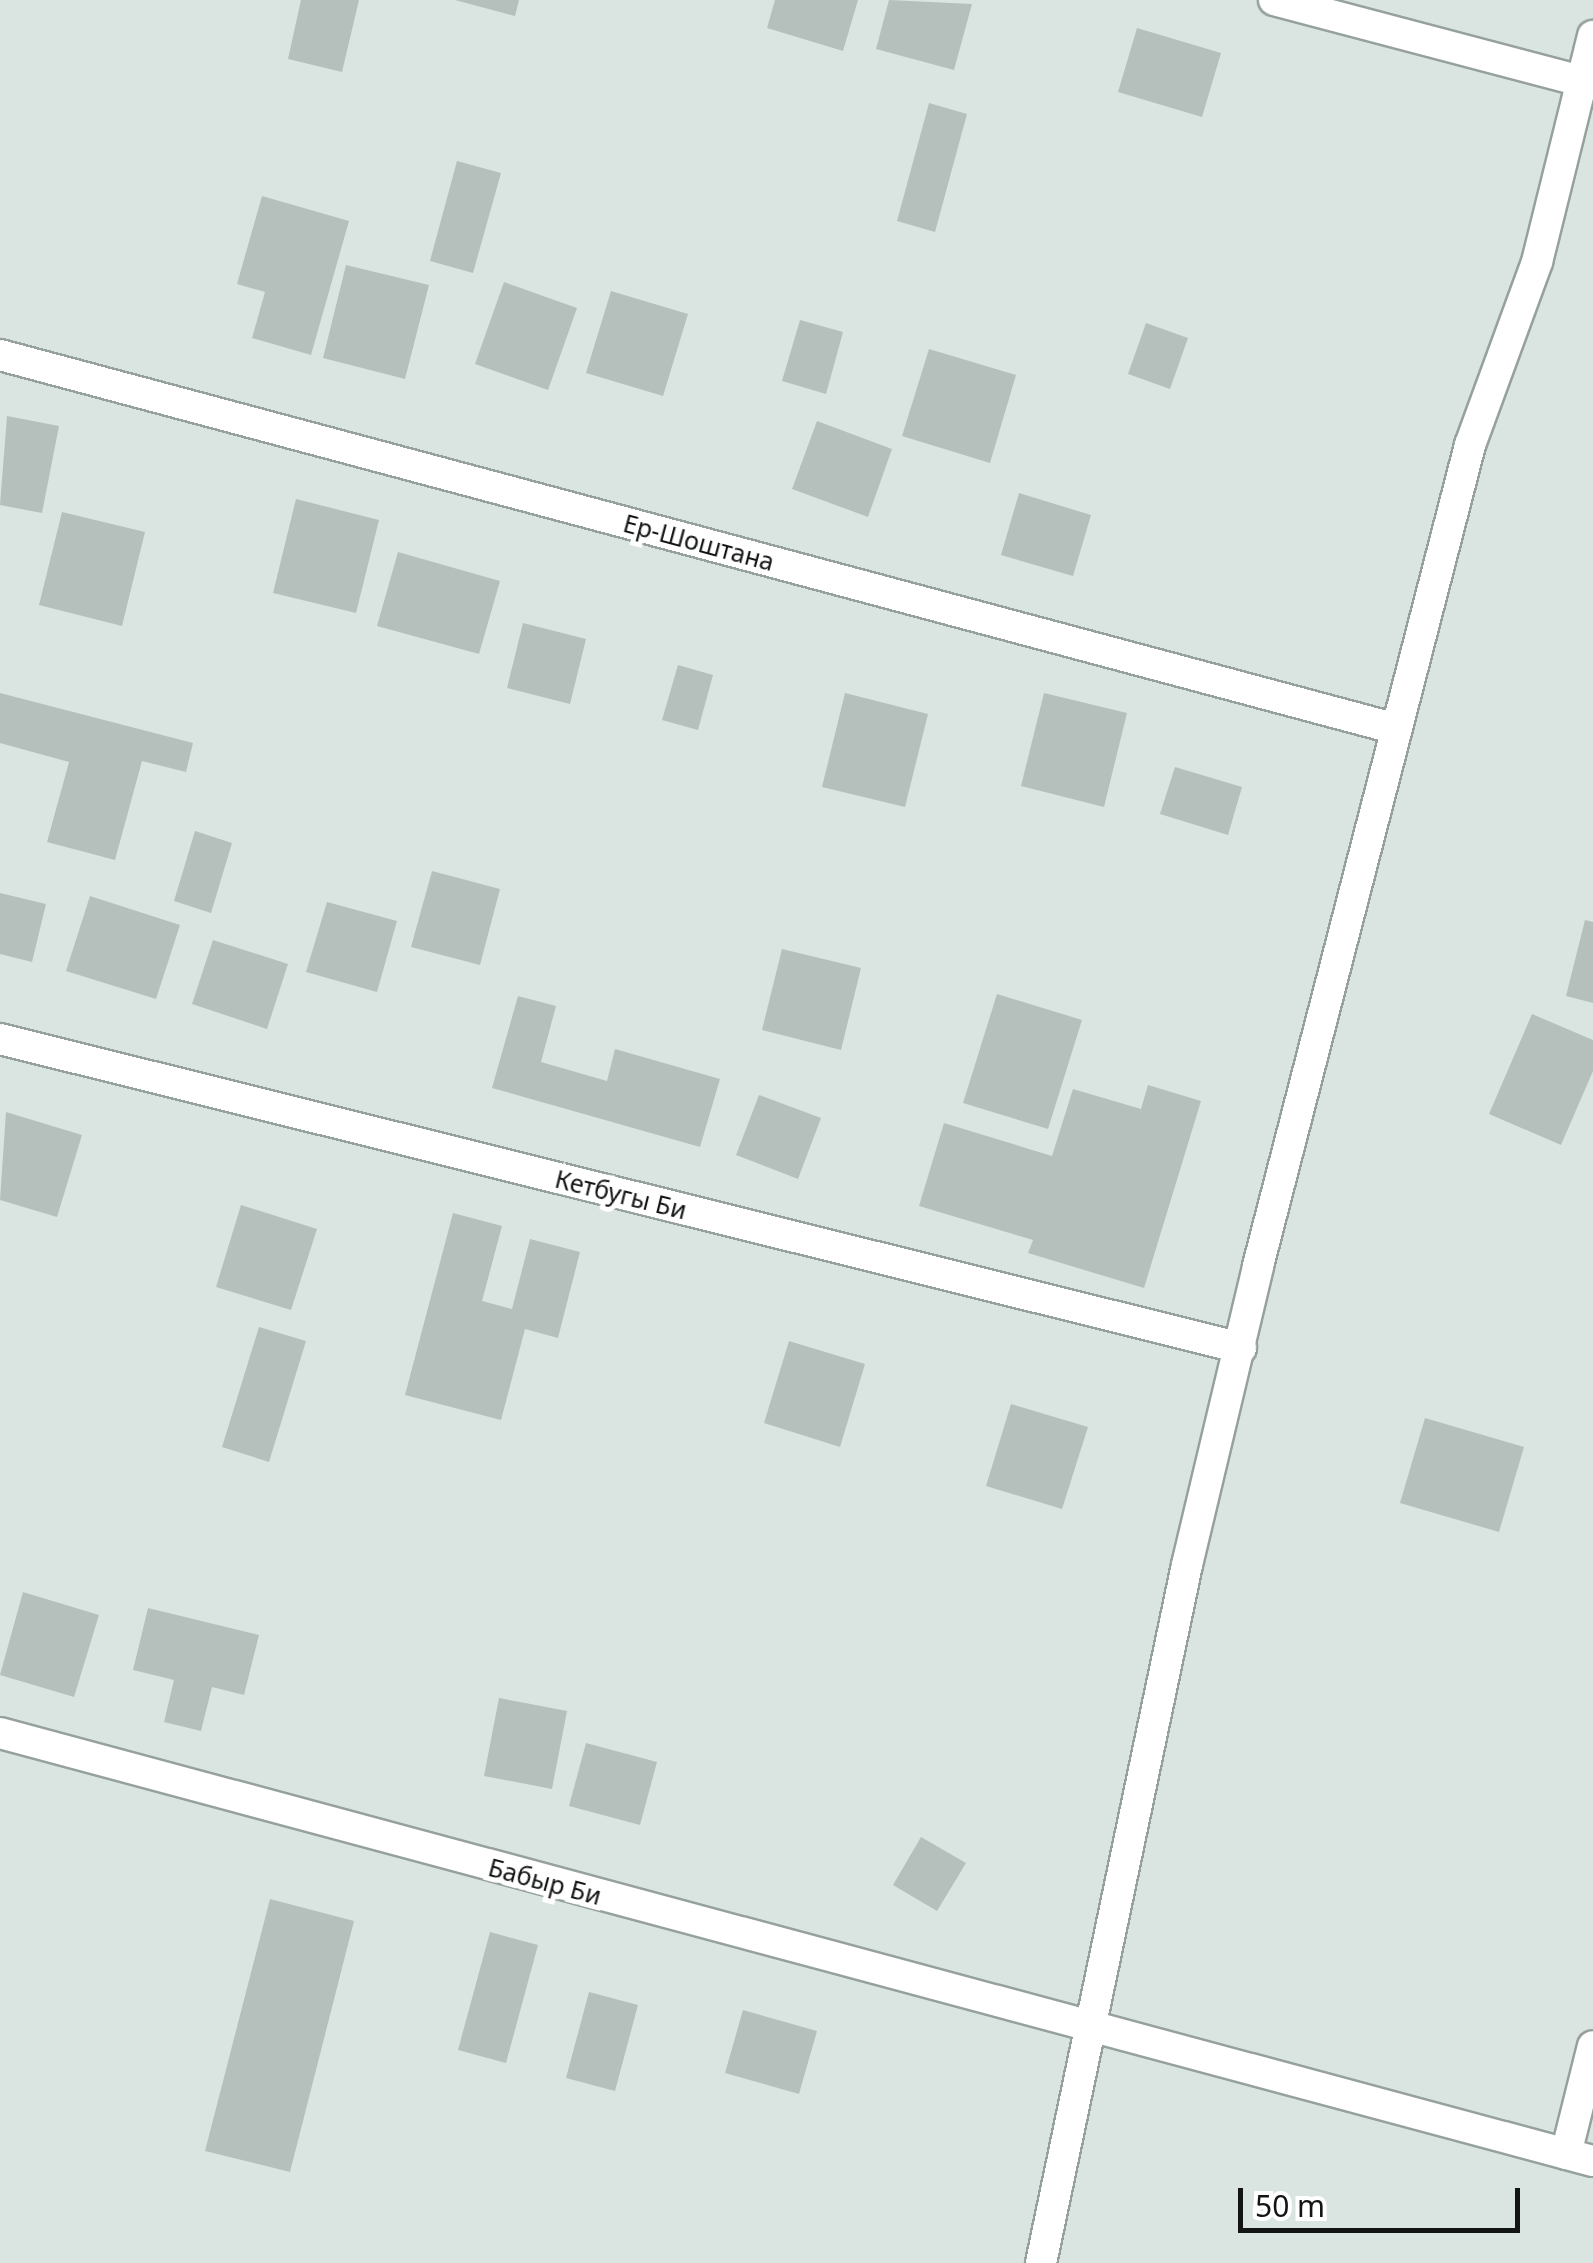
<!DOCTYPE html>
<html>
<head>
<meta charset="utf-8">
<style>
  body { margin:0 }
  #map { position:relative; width:1593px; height:2263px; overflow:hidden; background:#dae5e2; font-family:"Noto Sans",sans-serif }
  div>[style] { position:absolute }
  .building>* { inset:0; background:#b5c0bd }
  .roads { filter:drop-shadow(2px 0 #96a19e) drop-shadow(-2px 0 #96a19e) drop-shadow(0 2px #96a19e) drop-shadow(0 -2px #96a19e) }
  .street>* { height:30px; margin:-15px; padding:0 15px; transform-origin:15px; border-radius:15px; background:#fff }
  span { translate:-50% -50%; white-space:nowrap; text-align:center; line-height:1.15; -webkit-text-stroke:10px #fff; paint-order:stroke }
  .street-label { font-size:25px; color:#121514 }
  .scale { position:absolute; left:1238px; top:2188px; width:282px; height:45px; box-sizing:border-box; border:5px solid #121514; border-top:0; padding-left:12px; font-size:30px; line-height:35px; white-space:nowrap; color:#121514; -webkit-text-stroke:8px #fff; paint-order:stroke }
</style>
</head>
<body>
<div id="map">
  <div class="building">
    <div style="clip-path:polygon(301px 0,359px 0,342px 72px,288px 59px)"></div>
    <div style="clip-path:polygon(455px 0,519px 0,515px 16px)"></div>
    <div style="clip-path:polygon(775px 0,858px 0,843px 51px,767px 28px)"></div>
    <div style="clip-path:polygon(889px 0,972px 4px,954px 70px,876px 49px)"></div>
    <div style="clip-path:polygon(1137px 28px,1221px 53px,1202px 117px,1118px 92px)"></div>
    <div style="clip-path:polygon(929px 103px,967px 114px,935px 232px,897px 221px)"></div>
    <div style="clip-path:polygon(457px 161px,501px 173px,473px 273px,430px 261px)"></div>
    <div style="clip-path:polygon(262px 196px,349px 221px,311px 355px,252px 338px,265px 292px,237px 284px)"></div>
    <div style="clip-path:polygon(346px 265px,429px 285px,405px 379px,323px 358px)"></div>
    <div style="clip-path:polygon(504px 282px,577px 308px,548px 390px,475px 364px)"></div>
    <div style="clip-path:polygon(611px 291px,688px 314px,663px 396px,586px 373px)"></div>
    <div style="clip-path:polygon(800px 320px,843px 332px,826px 394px,782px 381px)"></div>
    <div style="clip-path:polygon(1146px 323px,1188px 338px,1170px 389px,1128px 374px)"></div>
    <div style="clip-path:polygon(929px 349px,1016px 375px,990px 463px,902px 436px)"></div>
    <div style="clip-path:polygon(7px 416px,59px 426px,42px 513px,0 505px)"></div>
    <div style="clip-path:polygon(817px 421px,892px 449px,868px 517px,792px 489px)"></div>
    <div style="clip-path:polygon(1019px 493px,1091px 515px,1073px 576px,1001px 555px)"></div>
    <div style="clip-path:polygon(296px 499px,379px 520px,356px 613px,273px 593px)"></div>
    <div style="clip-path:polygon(62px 512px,145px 532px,122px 626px,39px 605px)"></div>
    <div style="clip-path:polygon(398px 552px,500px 581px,479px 654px,377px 626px)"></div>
    <div style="clip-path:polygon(523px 623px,586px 639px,570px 704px,507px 688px)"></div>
    <div style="clip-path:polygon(678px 665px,713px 675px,698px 730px,662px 720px)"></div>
    <div style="clip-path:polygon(0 693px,193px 743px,186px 772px,142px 761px,115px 860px,47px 842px,69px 762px,0 743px)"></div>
    <div style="clip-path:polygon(845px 693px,928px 714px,905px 807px,822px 787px)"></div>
    <div style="clip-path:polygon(1044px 693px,1127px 713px,1104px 807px,1021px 786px)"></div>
    <div style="clip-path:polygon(1175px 767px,1242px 787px,1228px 835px,1160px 814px)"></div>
    <div style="clip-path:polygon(195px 831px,232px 843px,211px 913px,174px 901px)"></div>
    <div style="clip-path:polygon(432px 871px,500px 889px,480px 965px,411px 947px)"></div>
    <div style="clip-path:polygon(0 893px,46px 904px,32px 962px,0 954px)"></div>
    <div style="clip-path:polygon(90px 896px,180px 925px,156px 999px,66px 971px)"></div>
    <div style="clip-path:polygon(327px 902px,397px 921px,377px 992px,306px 972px)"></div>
    <div style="clip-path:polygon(1585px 920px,1593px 922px,1593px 1003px,1566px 996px)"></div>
    <div style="clip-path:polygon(213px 940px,288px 964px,267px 1029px,192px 1004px)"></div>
    <div style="clip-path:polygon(782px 949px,861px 968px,841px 1050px,762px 1030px)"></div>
    <div style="clip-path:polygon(997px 994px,1082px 1020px,1048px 1129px,963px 1103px)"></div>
    <div style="clip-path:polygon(518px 996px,556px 1006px,541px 1062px,607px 1081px,615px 1049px,720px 1079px,700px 1147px,492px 1088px)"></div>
    <div style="clip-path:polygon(1532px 1014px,1593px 1040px,1593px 1071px,1561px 1145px,1489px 1114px)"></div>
    <div style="clip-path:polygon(1148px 1085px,1201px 1101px,1144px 1288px,1028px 1253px,1033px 1240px,919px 1206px,944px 1123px,1052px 1156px,1073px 1089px,1141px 1109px)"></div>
    <div style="clip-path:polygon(759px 1095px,821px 1118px,798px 1179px,736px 1155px)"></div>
    <div style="clip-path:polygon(6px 1112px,82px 1135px,57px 1217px,0 1200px)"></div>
    <div style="clip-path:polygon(241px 1205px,317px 1229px,291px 1310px,216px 1287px)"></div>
    <div style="clip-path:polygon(453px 1213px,502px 1226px,482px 1301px,512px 1309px,530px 1239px,580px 1252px,558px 1338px,525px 1329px,501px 1420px,405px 1395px)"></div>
    <div style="clip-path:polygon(259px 1327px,306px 1341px,269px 1462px,222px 1447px)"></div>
    <div style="clip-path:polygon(789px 1341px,865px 1364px,840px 1447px,764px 1423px)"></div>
    <div style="clip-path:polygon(1011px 1404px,1088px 1427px,1062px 1509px,986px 1486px)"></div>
    <div style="clip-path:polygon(1425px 1418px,1524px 1447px,1499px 1532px,1400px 1503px)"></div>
    <div style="clip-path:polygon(23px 1592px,99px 1615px,74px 1697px,0 1675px)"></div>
    <div style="clip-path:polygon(148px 1608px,259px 1635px,244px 1695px,212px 1687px,201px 1731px,164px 1722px,174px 1680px,133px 1670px)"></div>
    <div style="clip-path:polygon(499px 1698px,567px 1711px,552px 1789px,484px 1776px)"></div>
    <div style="clip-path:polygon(586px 1743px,657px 1762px,640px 1825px,569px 1806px)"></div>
    <div style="clip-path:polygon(921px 1837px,966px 1863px,937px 1911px,893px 1885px)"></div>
    <div style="clip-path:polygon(270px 1899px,354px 1921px,290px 2172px,205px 2151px)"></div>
    <div style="clip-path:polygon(490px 1932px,538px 1945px,506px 2063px,458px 2050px)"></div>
    <div style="clip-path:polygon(589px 1992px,638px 2005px,615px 2091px,566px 2078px)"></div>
    <div style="clip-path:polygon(743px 2010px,817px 2031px,799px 2094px,725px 2073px)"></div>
  </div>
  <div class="roads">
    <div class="street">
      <div style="left:1274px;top:0;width:330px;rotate:14.8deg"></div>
      <div style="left:0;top:355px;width:1446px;rotate:14.99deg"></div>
      <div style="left:0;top:1039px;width:1279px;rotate:13.98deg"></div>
      <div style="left:0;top:1733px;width:1649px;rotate:15.04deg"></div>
      <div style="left:1566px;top:2154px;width:111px;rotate:-76deg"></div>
      <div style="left:1041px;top:2263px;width:713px;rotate:-78.19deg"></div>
      <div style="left:1187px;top:1565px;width:307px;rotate:-76.6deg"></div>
      <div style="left:1258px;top:1266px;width:848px;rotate:-75.52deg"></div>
      <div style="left:1470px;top:445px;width:195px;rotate:-69.9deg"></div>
      <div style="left:1537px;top:262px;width:233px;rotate:-76.1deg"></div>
    </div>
  </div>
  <div class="street-label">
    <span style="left:699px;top:542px;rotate:15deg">Ер-Шоштана</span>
    <span style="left:621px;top:1194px;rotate:14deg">Кетбугы Би</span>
    <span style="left:545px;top:1881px;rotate:15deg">Бабыр Би</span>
  </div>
  <div class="scale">50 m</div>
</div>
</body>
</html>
